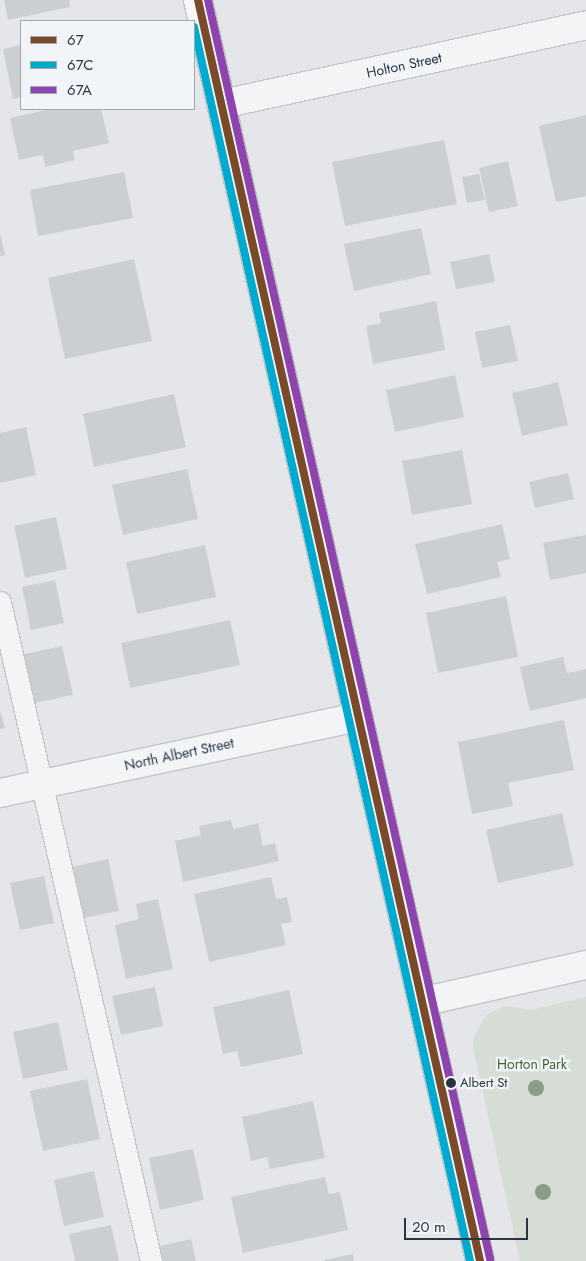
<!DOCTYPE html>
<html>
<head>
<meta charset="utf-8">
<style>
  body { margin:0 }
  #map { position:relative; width:586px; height:1261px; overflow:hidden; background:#e4e6e9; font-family:Jost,sans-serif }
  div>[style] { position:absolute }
  .green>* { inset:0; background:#d5ddd4 }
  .building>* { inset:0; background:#cccfd2 }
  .roads { filter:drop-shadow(1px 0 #c2c4c7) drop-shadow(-1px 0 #c2c4c7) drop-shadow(0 1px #c2c4c7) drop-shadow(0 -1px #c2c4c7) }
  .lane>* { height:21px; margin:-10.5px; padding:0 10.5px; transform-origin:10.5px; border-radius:10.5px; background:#f3f4f6 }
  .street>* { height:28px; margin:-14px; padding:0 14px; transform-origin:14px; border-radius:14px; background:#f3f4f6 }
  .secondary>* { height:28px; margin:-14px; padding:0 14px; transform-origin:14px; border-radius:14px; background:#f7f7f7 }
  .bus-1>* { height:8px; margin:-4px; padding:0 4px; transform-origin:4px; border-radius:4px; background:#7a4b2a }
  .bus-2>* { height:8px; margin:-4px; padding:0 4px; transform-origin:4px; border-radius:4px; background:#00a9ce }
  .bus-3>* { height:8px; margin:-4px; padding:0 4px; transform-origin:4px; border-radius:4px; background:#8e44ad }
  .trees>* { width:16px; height:16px; margin:-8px; border-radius:50%; background:#8a9d86 }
  .dots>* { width:14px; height:14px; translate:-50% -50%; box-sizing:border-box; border:2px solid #f2f5f8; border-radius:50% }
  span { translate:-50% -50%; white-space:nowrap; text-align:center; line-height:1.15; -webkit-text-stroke:4.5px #f2f5f8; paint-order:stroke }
  .bus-label { font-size:13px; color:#293544 }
  .left { translate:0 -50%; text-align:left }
  .street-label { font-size:14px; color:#293544 }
  .park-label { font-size:14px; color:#416135 }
  .legend { position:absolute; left:20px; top:20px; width:175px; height:90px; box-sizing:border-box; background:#f2f5f8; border:1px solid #a2a8b0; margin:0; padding:6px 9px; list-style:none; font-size:15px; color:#293544 }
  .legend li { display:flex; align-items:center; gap:10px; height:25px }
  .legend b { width:25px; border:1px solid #a2a8b0 }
  .scale { position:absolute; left:404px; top:1218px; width:124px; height:22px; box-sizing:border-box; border:2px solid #293544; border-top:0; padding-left:6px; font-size:15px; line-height:18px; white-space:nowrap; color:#293544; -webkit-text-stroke:4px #f2f5f8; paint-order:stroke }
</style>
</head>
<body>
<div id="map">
  <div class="green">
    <div style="clip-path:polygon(586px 997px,586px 1261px,520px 1261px,473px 1047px,474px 1037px,486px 1015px,496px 1010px,506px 1006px,531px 1010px)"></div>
  </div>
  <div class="building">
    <div style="clip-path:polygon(4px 0,69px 0,70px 7px,8px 20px)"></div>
    <div style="clip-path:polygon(21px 45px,21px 97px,13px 99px,3px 49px)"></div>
    <div style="clip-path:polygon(50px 109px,101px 109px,109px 143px,73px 151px,75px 160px,45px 167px,43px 155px,19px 160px,10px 118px)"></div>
    <div style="clip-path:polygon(586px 115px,586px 196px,556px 202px,539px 126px)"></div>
    <div style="clip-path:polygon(444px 140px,457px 204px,345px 226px,332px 162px)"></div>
    <div style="clip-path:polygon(508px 161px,518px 206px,489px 212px,479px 168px)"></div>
    <div style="clip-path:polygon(124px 172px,133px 218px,38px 236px,30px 190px)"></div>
    <div style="clip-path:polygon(479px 174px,485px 200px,467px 203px,462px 177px)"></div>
    <div style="clip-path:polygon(421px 228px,431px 274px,354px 291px,344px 244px)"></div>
    <div style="clip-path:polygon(0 233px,5px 255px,0 256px)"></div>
    <div style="clip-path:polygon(489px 254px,495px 282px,456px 289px,450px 262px)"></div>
    <div style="clip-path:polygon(134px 259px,152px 341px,65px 359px,48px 278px)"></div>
    <div style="clip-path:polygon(436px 301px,445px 350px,373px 364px,366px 326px,381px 323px,379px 313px)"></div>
    <div style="clip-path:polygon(510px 325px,518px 361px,482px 368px,475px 332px)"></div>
    <div style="clip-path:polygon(455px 375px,464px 417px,395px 432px,386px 390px)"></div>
    <div style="clip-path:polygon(558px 382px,568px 425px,522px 436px,512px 393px)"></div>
    <div style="clip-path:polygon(174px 394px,186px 447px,94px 467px,83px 414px)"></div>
    <div style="clip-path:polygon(26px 427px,36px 475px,0 483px,0 433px)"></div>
    <div style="clip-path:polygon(462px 450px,472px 504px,412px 515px,402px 461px)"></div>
    <div style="clip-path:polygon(187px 469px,198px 519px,123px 535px,112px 485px)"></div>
    <div style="clip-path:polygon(568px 473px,574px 499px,535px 508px,529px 482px)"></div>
    <div style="clip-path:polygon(56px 517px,67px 569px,25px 578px,14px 526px)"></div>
    <div style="clip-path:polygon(502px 524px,510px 559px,497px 562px,501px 577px,427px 594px,415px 544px)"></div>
    <div style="clip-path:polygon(586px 535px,586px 573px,550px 580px,543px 543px)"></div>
    <div style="clip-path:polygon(205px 545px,216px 597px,137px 614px,126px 562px)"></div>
    <div style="clip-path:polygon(55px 580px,64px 623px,31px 630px,22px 587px)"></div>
    <div style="clip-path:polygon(506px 596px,518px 657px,438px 673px,426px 613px)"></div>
    <div style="clip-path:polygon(230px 620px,240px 665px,130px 688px,121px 643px)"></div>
    <div style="clip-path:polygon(62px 646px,73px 695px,30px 704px,20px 655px)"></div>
    <div style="clip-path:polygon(563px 657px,567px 673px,586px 669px,586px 698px,530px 711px,520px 667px)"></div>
    <div style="clip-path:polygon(0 710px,5px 728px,0 729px)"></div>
    <div style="clip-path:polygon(564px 720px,574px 770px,508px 783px,513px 806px,472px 814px,458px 742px)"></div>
    <div style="clip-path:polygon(562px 813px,574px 866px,498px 883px,486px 830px)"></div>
    <div style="clip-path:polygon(231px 820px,233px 829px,258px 823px,263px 846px,275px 843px,279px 861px,183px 882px,175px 841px,201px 835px,199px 826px)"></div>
    <div style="clip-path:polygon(108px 859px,119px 911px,78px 919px,67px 868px)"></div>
    <div style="clip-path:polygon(44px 876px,54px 923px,20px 930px,10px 883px)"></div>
    <div style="clip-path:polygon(271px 877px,276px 899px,287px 897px,292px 922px,281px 924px,286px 945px,209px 962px,194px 894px)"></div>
    <div style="clip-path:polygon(158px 899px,173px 969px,126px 979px,115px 925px,139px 919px,136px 904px)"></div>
    <div style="clip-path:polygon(155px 987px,163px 1026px,121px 1035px,112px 996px)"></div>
    <div style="clip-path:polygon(289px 990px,303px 1054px,241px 1067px,237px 1051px,223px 1054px,213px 1007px)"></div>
    <div style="clip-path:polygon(58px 1022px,68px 1070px,23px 1079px,13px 1032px)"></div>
    <div style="clip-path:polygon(87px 1079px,100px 1139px,43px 1151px,30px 1091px)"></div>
    <div style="clip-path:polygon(313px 1101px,325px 1158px,270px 1169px,267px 1157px,251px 1161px,242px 1117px)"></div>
    <div style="clip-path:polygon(193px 1149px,204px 1200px,160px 1210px,149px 1158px)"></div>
    <div style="clip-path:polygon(94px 1171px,104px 1217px,64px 1226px,54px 1180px)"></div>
    <div style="clip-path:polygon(325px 1177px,329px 1194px,340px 1192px,348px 1230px,243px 1253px,231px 1197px)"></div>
    <div style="clip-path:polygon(111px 1225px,119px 1261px,75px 1261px,69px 1234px)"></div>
    <div style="clip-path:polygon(191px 1239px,196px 1261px,163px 1261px,160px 1246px)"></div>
    <div style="clip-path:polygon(353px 1254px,354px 1261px,325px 1261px,324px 1260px)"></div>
  </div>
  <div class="roads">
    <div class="lane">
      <div style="left:0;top:602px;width:676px;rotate:77.09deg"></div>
    </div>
    <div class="street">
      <div style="left:222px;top:104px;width:372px;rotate:-12.2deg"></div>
      <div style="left:0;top:793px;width:366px;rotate:-12deg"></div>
      <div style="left:425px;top:1001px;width:165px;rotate:-12.6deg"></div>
    </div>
    <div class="secondary">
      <div style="left:198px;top:0;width:1292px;rotate:77.39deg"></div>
    </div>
  </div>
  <div class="bus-1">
    <div style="left:198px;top:0;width:1292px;rotate:77.39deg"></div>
  </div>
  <div class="bus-2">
    <div style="left:194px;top:27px;width:1264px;rotate:77.39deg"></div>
  </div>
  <div class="bus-3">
    <div style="left:208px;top:0;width:1290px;rotate:77.37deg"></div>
  </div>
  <div class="trees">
    <div style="left:536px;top:1088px"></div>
    <div style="left:543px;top:1192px"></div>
  </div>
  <div class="dots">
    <div style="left:451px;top:1083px;background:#293544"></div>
  </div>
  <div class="bus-label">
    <span class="left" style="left:460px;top:1083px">Albert St</span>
  </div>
  <div class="street-label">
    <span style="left:404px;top:65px;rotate:-12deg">Holton Street</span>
    <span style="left:179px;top:754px;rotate:-12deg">North Albert Street</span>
  </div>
  <div class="park-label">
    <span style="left:532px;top:1064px">Horton Park</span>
  </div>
  <ul class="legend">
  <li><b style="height:6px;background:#7a4b2a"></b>67</li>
  <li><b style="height:6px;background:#00a9ce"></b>67C</li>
  <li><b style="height:6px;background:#8e44ad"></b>67A</li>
  </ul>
  <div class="scale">20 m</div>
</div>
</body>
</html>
